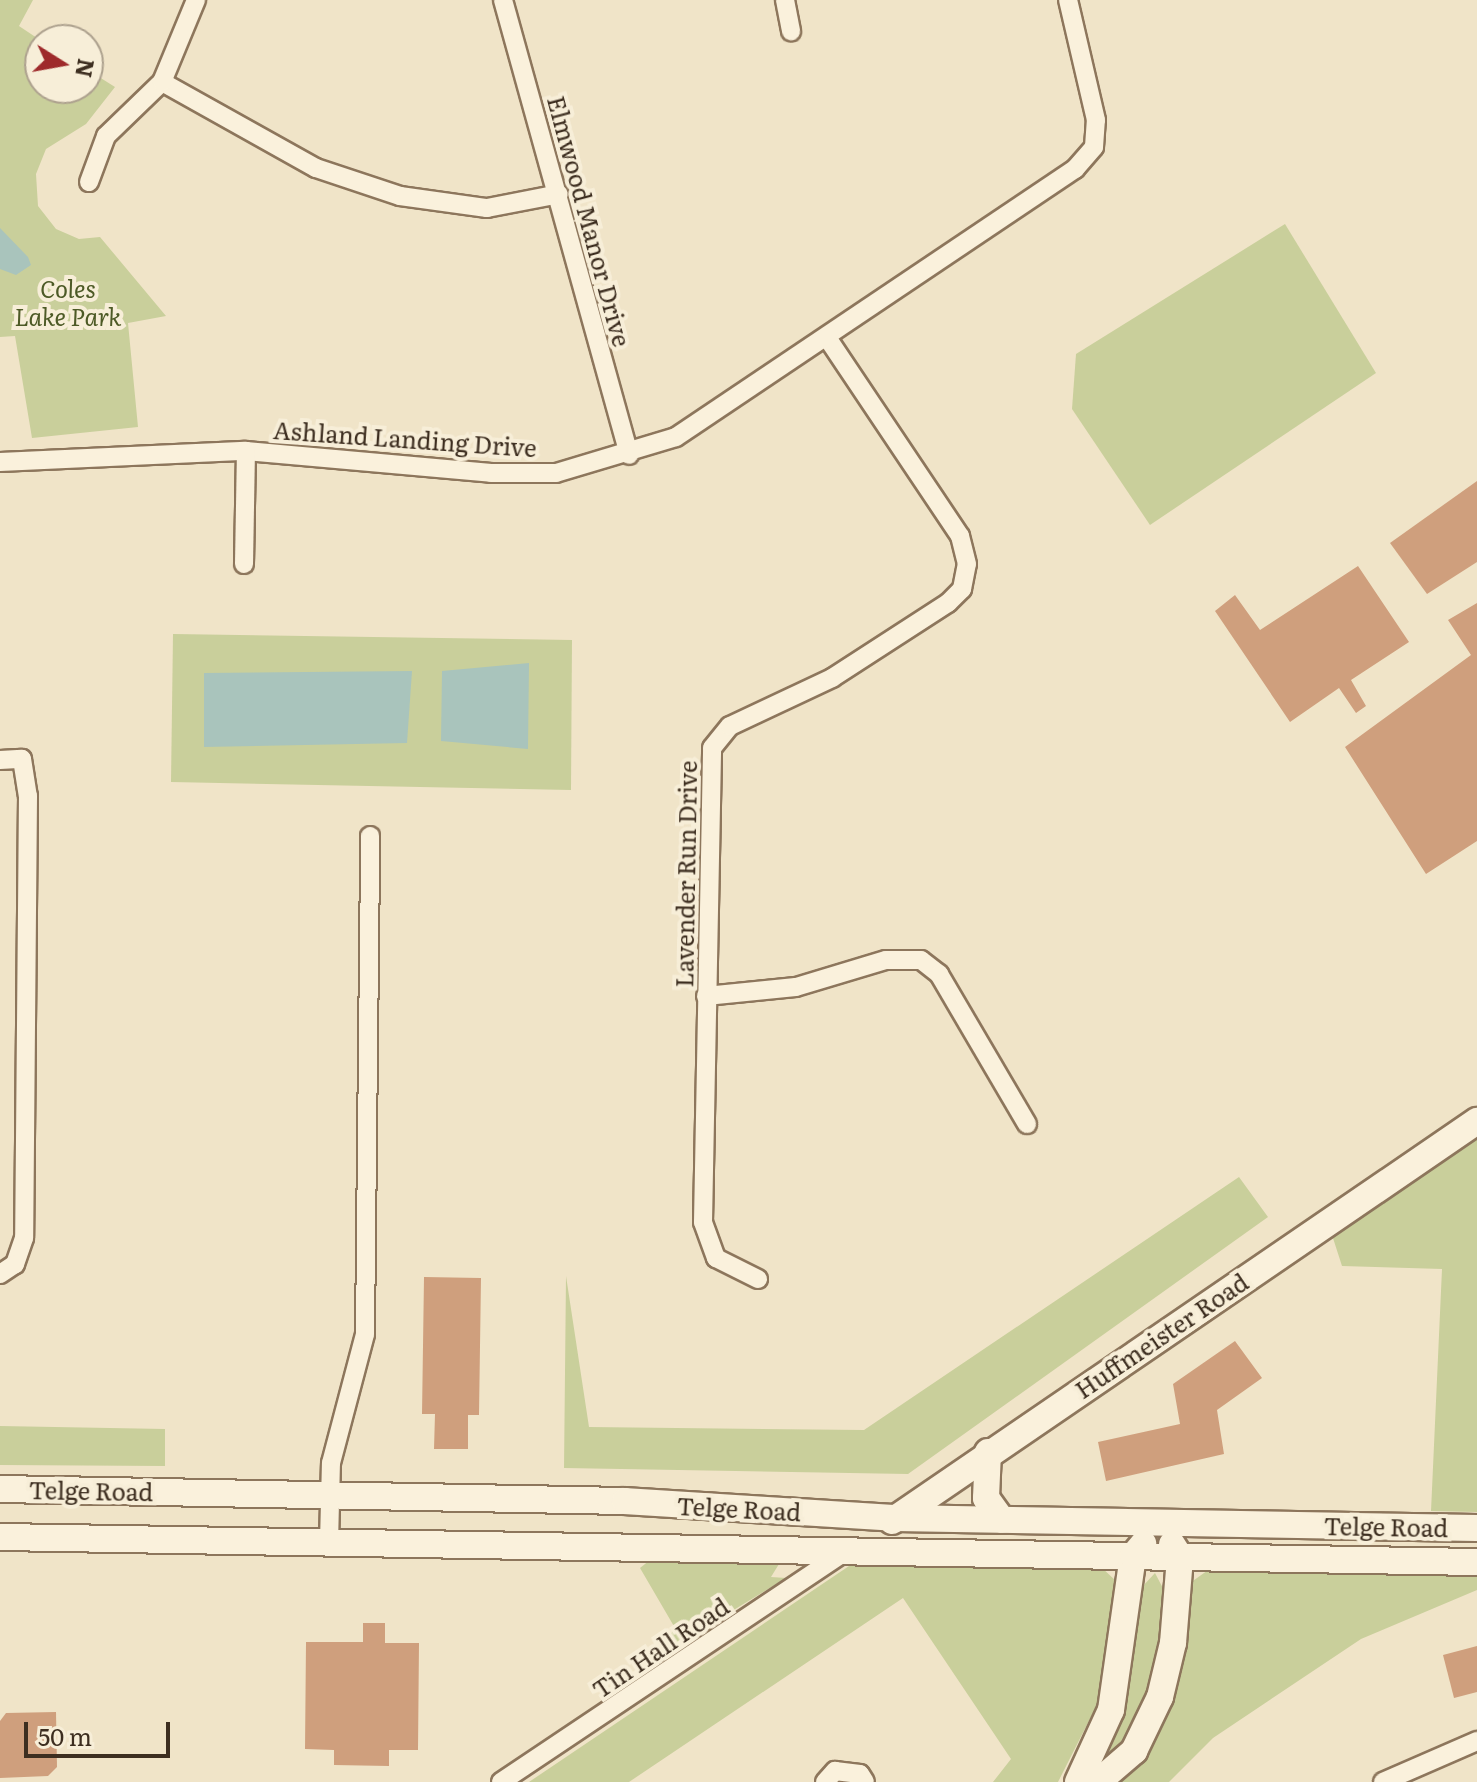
<!DOCTYPE html>
<html>
<head>
<meta charset="utf-8">
<style>
  body { margin:0 }
  #map { position:relative; width:1477px; height:1782px; overflow:hidden; background:#f0e4c8; font-family:Literata,serif }
  div>[style] { position:absolute }
  .green>* { inset:0; background:#c9cf9b }
  .water>* { inset:0; background:#a9c4bc }
  .building>* { inset:0; background:#cf9f7d }
  .roads { filter:drop-shadow(2px 0 #8d765c) drop-shadow(-2px 0 #8d765c) drop-shadow(0 2px #8d765c) drop-shadow(0 -2px #8d765c) }
  .street>* { height:18px; margin:-9px; padding:0 9px; transform-origin:9px; border-radius:9px; background:#faf1dc }
  .secondary>* { height:26px; margin:-13px; padding:0 13px; transform-origin:13px; border-radius:13px; background:#faf1dc }
  span { translate:-50% -50%; white-space:nowrap; text-align:center; line-height:1.15; -webkit-text-stroke:8px #f7eed8; paint-order:stroke }
  .street-label { font-size:24px; color:#3d2e20 }
  .park-label { font-size:24px; color:#4d5a26; font-style:italic }
  .north { position:absolute; left:24px; top:24px; width:80px; height:80px; box-sizing:border-box; background:#f7eed8; border:2px solid #ada18e; border-radius:50%; rotate:101deg; font-size:22px; font-weight:700; line-height:32px; text-align:center; color:#3d2e20 }
  .north::after { content:''; display:block; margin:auto; width:28px; height:36px; background:#9e2a2b; clip-path:polygon(50% 0,100% 100%,50% 72%,0 100%) }
  .scale { position:absolute; left:24px; top:1722px; width:146px; height:36px; box-sizing:border-box; border:4px solid #3d2e20; border-top:0; padding-left:10px; font-size:24px; line-height:28px; white-space:nowrap; color:#3d2e20; -webkit-text-stroke:6px #f7eed8; paint-order:stroke }
</style>
</head>
<body>
<div id="map">
  <div class="green">
    <div style="clip-path:polygon(0 0,33px 0,19px 26px,40px 40px,40px 88px,88px 88px,88px 70px,115px 87px,86px 124px,46px 149px,36px 174px,38px 206px,56px 229px,79px 239px,100px 237px,166px 316px,128px 323px,138px 427px,32px 438px,15px 336px,0 337px)"></div>
    <div style="clip-path:polygon(1285px 224px,1376px 373px,1150px 525px,1072px 409px,1076px 354px)"></div>
    <div style="clip-path:polygon(173px 634px,572px 640px,571px 790px,171px 782px)"></div>
    <div style="clip-path:polygon(1477px 1137px,1477px 1512px,1431px 1511px,1442px 1269px,1342px 1266px,1332px 1235px)"></div>
    <div style="clip-path:polygon(1239px 1177px,1268px 1217px,908px 1474px,564px 1468px,566px 1276px,589px 1427px,864px 1430px)"></div>
    <div style="clip-path:polygon(0 1426px,165px 1429px,165px 1466px,0 1465px)"></div>
    <div style="clip-path:polygon(650px 1560px,772px 1562px,779px 1564px,771px 1577px,786px 1578px,673px 1647px,666px 1640px,675px 1628px,640px 1568px)"></div>
    <div style="clip-path:polygon(852px 1564px,1101px 1567px,1116px 1581px,1115px 1626px,1102px 1695px,1058px 1782px,993px 1782px,1011px 1759px,903px 1598px,629px 1782px,529px 1782px)"></div>
    <div style="clip-path:polygon(1211px 1568px,1477px 1575px,1477px 1590px,1361px 1639px,1213px 1738px,1169px 1782px,1118px 1782px,1166px 1710px,1183px 1656px,1190px 1583px)"></div>
    <div style="clip-path:polygon(1155px 1573px,1166px 1594px,1157px 1670px,1118px 1750px,1110px 1752px,1106px 1744px,1130px 1679px,1142px 1587px)"></div>
  </div>
  <div class="water">
    <div style="clip-path:polygon(0 228px,28px 257px,31px 265px,16px 275px,0 269px)"></div>
    <div style="clip-path:polygon(529px 663px,528px 749px,441px 741px,442px 671px)"></div>
    <div style="clip-path:polygon(412px 671px,407px 743px,204px 747px,204px 673px)"></div>
  </div>
  <div class="building">
    <div style="clip-path:polygon(1477px 481px,1477px 562px,1427px 594px,1390px 543px)"></div>
    <div style="clip-path:polygon(1358px 566px,1409px 642px,1351px 680px,1366px 706px,1356px 713px,1339px 688px,1290px 722px,1215px 611px,1235px 595px,1260px 630px)"></div>
    <div style="clip-path:polygon(1477px 603px,1477px 841px,1426px 874px,1345px 747px,1471px 655px,1448px 620px)"></div>
    <div style="clip-path:polygon(424px 1277px,481px 1278px,479px 1415px,468px 1415px,468px 1449px,434px 1449px,435px 1414px,422px 1414px)"></div>
    <div style="clip-path:polygon(1235px 1341px,1262px 1378px,1217px 1410px,1224px 1454px,1106px 1481px,1098px 1442px,1180px 1424px,1173px 1384px)"></div>
    <div style="clip-path:polygon(363px 1623px,385px 1623px,385px 1643px,419px 1643px,418px 1750px,389px 1750px,389px 1766px,334px 1765px,334px 1750px,305px 1749px,306px 1642px,363px 1642px)"></div>
    <div style="clip-path:polygon(1477px 1646px,1477px 1692px,1454px 1698px,1443px 1655px)"></div>
    <div style="clip-path:polygon(56px 1712px,57px 1767px,48px 1776px,0 1778px,0 1721px,6px 1713px)"></div>
  </div>
  <div class="roads">
    <div class="street">
      <div style="left:503px;top:0;width:472px;rotate:74.5deg"></div>
      <div style="left:785px;top:0;width:32px;rotate:79deg"></div>
      <div style="left:162px;top:82px;width:176px;rotate:29.2deg"></div>
      <div style="left:316px;top:168px;width:89px;rotate:18.4deg"></div>
      <div style="left:400px;top:196px;width:88px;rotate:7.9deg"></div>
      <div style="left:487px;top:208px;width:73px;rotate:-11deg"></div>
      <div style="left:89px;top:182px;width:49px;rotate:-69.7deg"></div>
      <div style="left:106px;top:136px;width:78px;rotate:-44deg"></div>
      <div style="left:162px;top:82px;width:89px;rotate:-67.5deg"></div>
      <div style="left:0;top:462px;width:246px;rotate:-2.6deg"></div>
      <div style="left:246px;top:451px;width:246px;rotate:5.1deg"></div>
      <div style="left:491px;top:473px;width:65px"></div>
      <div style="left:556px;top:473px;width:125px;rotate:-16.7deg"></div>
      <div style="left:676px;top:437px;width:481px;rotate:-33.9deg"></div>
      <div style="left:1075px;top:169px;width:29px;rotate:-49deg"></div>
      <div style="left:1094px;top:147px;width:27px;rotate:-86deg"></div>
      <div style="left:1096px;top:120px;width:123px;rotate:-103.1deg"></div>
      <div style="left:244px;top:564px;width:113px;rotate:-89deg"></div>
      <div style="left:0;top:760px;width:22px;rotate:-3deg"></div>
      <div style="left:22px;top:759px;width:37px;rotate:81deg"></div>
      <div style="left:28px;top:796px;width:442px;rotate:90.5deg"></div>
      <div style="left:24px;top:1238px;width:28px;rotate:109deg"></div>
      <div style="left:15px;top:1264px;width:18px;rotate:146deg"></div>
      <div style="left:706px;top:996px;width:90px;rotate:-5.7deg"></div>
      <div style="left:796px;top:987px;width:94px;rotate:-16.7deg"></div>
      <div style="left:886px;top:960px;width:35px"></div>
      <div style="left:921px;top:960px;width:23px;rotate:38deg"></div>
      <div style="left:939px;top:974px;width:174px;rotate:59.6deg"></div>
      <div style="left:758px;top:1279px;width:47px;rotate:-153.4deg"></div>
      <div style="left:716px;top:1258px;width:38px;rotate:-110deg"></div>
      <div style="left:703px;top:1222px;width:474px;rotate:-88.9deg"></div>
      <div style="left:712px;top:748px;width:28px;rotate:-51deg"></div>
      <div style="left:730px;top:726px;width:113px;rotate:-25.2deg"></div>
      <div style="left:832px;top:678px;width:138px;rotate:-32.9deg"></div>
      <div style="left:948px;top:603px;width:20px;rotate:-45deg"></div>
      <div style="left:962px;top:589px;width:25px;rotate:-79deg"></div>
      <div style="left:967px;top:564px;width:29px;rotate:-104deg"></div>
      <div style="left:960px;top:536px;width:239px;rotate:-123.8deg"></div>
      <div style="left:329px;top:1543px;width:80px;rotate:-88.6deg"></div>
      <div style="left:331px;top:1463px;width:133px;rotate:-75.2deg"></div>
      <div style="left:365px;top:1334px;width:498px;rotate:-89.4deg"></div>
      <div style="left:501px;top:1782px;width:413px;rotate:-33.8deg"></div>
      <div style="left:825px;top:1782px;width:15px;rotate:-48deg"></div>
      <div style="left:835px;top:1771px;width:25px;rotate:7deg"></div>
      <div style="left:860px;top:1774px;width:9px;rotate:58deg"></div>
      <div style="left:1383px;top:1782px;width:103px;rotate:-23.6deg"></div>
    </div>
    <div class="secondary">
      <div style="left:988px;top:1452px;width:46px;rotate:92.5deg"></div>
      <div style="left:986px;top:1498px;width:27px;rotate:54deg"></div>
      <div style="left:0;top:1489px;width:625px;rotate:1.1deg"></div>
      <div style="left:625px;top:1501px;width:272px;rotate:3.6deg"></div>
      <div style="left:896px;top:1518px;width:581px;rotate:0.99deg"></div>
      <div style="left:892px;top:1521px;width:709px;rotate:-34.36deg"></div>
      <div style="left:0;top:1537px;width:1477px;rotate:0.97deg"></div>
      <div style="left:1078px;top:1782px;width:79px;rotate:-65.4deg"></div>
      <div style="left:1111px;top:1710px;width:156px;rotate:-81.9deg"></div>
      <div style="left:1133px;top:1556px;width:16px;rotate:-50deg"></div>
      <div style="left:1098px;top:1782px;width:48px;rotate:-40.7deg"></div>
      <div style="left:1134px;top:1751px;width:60px;rotate:-64.3deg"></div>
      <div style="left:1160px;top:1697px;width:56px;rotate:-76.5deg"></div>
      <div style="left:1173px;top:1643px;width:86px;rotate:-85.3deg"></div>
      <div style="left:1180px;top:1557px;width:15px;rotate:-122deg"></div>
    </div>
  </div>
  <div class="street-label">
    <span style="left:590px;top:221px;rotate:75deg">Elmwood Manor Drive</span>
    <span style="left:405px;top:438px;rotate:4deg">Ashland Landing Drive</span>
    <span style="left:685px;top:874px;rotate:-89deg">Lavender Run Drive</span>
    <span style="left:1161px;top:1335px;rotate:-34deg">Huffmeister Road</span>
    <span style="left:91px;top:1490px;rotate:1deg">Telge Road</span>
    <span style="left:739px;top:1508px;rotate:3deg">Telge Road</span>
    <span style="left:1386px;top:1526px;rotate:1deg">Telge Road</span>
    <span style="left:660px;top:1647px;rotate:-34deg">Tin Hall Road</span>
  </div>
  <div class="park-label">
    <span style="left:68px;top:302px">Coles<br>Lake Park</span>
  </div>
  <div class="north">N</div>
  <div class="scale">50 m</div>
</div>
</body>
</html>
